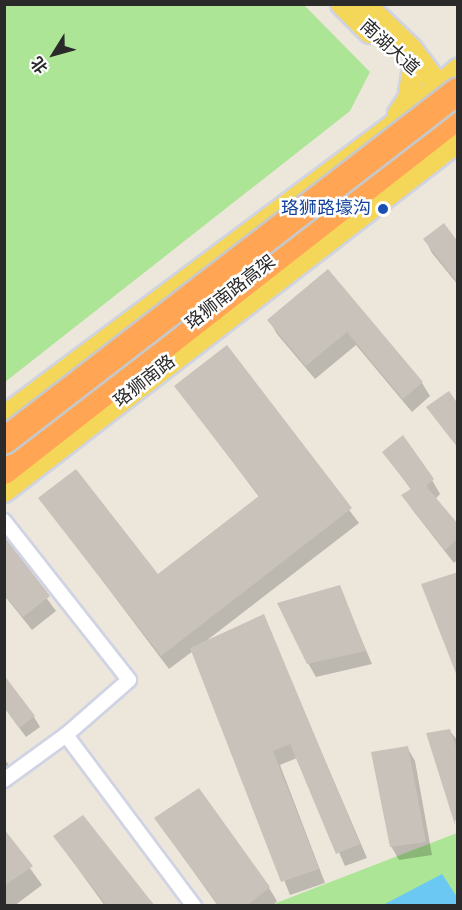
<!DOCTYPE html>
<html>
<head>
<meta charset="utf-8">
<style>
  body { margin:0 }
  #map { position:relative; width:462px; height:910px; overflow:hidden; background:#ece6db; font-family:"Alegreya Sans","Noto Sans SC",sans-serif }
  div>[style] { position:absolute }
  .green>* { inset:0; background:#ade596 }
  .water>* { inset:0; background:#6bc8f2 }
  .shadow>* { inset:0; background:#0003 }
  .building>* { inset:0; background:#c8c2bb }
  .roads { filter:drop-shadow(2px 0 #d0d3e3) drop-shadow(-2px 0 #d0d3e3) drop-shadow(0 2px #d0d3e3) drop-shadow(0 -2px #d0d3e3) }
  .street>* { height:14px; margin:-7px; padding:0 7px; transform-origin:7px; border-radius:7px; background:#fff }
  .primary>* { height:22px; margin:-11px; padding:0 11px; transform-origin:11px; border-radius:11px; background:#f4d658 }
  .highway>* { height:26px; margin:-13px; padding:0 13px; transform-origin:13px; border-radius:13px; background:#ffa553 }
  .bridges { filter:drop-shadow(2px 0 #c8c8c8) drop-shadow(-2px 0 #c8c8c8) drop-shadow(0 2px #c8c8c8) drop-shadow(0 -2px #c8c8c8) }
  .highway-bridge>* { height:26px; margin:-13px; padding:0 13px; transform-origin:13px; border-radius:13px; background:#ffa553 }
  .dots>* { width:16px; height:16px; translate:-50% -50%; box-sizing:border-box; border:3px solid #fff; border-radius:50% }
  span { translate:-50% -50%; white-space:nowrap; text-align:center; line-height:1.15; -webkit-text-stroke:5px #fff; paint-order:stroke }
  .street-label { font-size:18px; color:#2a2a2a }
  .transit-label { font-size:18px; color:#164399 }
  .right { translate:-100% -50%; text-align:right }
  .frame { position:absolute; inset:0; border:6px solid #2a2a2a; pointer-events:none }
  .north { position:absolute; left:24px; top:24px; width:60px; height:60px; -webkit-text-stroke:4px #fff; paint-order:stroke; rotate:233deg; font-size:16px; font-weight:700; line-height:24px; text-align:center; color:#2a2a2a }
  .north::after { content:''; display:block; margin:auto; width:21px; height:27px; background:#2a2a2a; clip-path:polygon(50% 0,100% 100%,50% 72%,0 100%) }
</style>
</head>
<body>
<div id="map">
  <div class="green">
    <div style="clip-path:polygon(5px 4px,304px 5px,370px 72px,350px 111px,5px 382px)"></div>
    <div style="clip-path:polygon(457px 833px,457px 905px,271px 905px)"></div>
  </div>
  <div class="water">
    <div style="clip-path:polygon(442px 874px,457px 897px,457px 905px,383px 905px)"></div>
  </div>
  <div class="shadow">
    <div style="clip-path:polygon(425px 239px,458px 243px,458px 285px,432px 253px)"></div>
    <div style="clip-path:polygon(328px 271px,422px 383px,430px 396px,412px 412px,356px 345px,315px 379px,277px 334px,269px 320px)"></div>
    <div style="clip-path:polygon(226px 347px,359px 523px,206px 641px,263px 616px,367px 858px,345px 866px,297px 758px,280px 765px,325px 883px,290px 895px,193px 651px,169px 669px,40px 498px,157px 576px,259px 497px,176px 386px)"></div>
    <div style="clip-path:polygon(384px 452px,432px 480px,440px 494px,435px 499px,458px 526px,458px 559px,454px 563px,411px 508px,403px 495px,412px 491px)"></div>
    <div style="clip-path:polygon(4px 540px,56px 611px,32px 630px,4px 595px)"></div>
    <div style="clip-path:polygon(339px 587px,372px 664px,316px 677px,308px 663px)"></div>
    <div style="clip-path:polygon(4px 707px,34px 717px,40px 727px,26px 737px)"></div>
    <div style="clip-path:polygon(449px 730px,458px 741px,458px 824px,455px 819px)"></div>
    <div style="clip-path:polygon(407px 747px,415px 761px,432px 855px,399px 860px,391px 846px)"></div>
    <div style="clip-path:polygon(4px 758px,17px 778px,4px 787px)"></div>
    <div style="clip-path:polygon(156px 819px,269px 888px,277px 901px,272px 906px,218px 906px)"></div>
    <div style="clip-path:polygon(4px 832px,42px 885px,14px 906px,4px 906px)"></div>
    <div style="clip-path:polygon(55px 837px,153px 906px,105px 906px)"></div>
  </div>
  <div class="building">
    <div style="clip-path:polygon(444px 223px,458px 242px,458px 283px,423px 239px)"></div>
    <div style="clip-path:polygon(328px 269px,423px 382px,403px 399px,347px 332px,306px 366px,267px 320px)"></div>
    <div style="clip-path:polygon(227px 345px,352px 508px,161px 656px,38px 498px,76px 469px,158px 574px,259px 496px,174px 386px)"></div>
    <div style="clip-path:polygon(449px 391px,458px 404px,458px 448px,426px 407px)"></div>
    <div style="clip-path:polygon(403px 435px,434px 479px,426px 486px,458px 524px,458px 538px,445px 550px,401px 495px,411px 489px,382px 452px)"></div>
    <div style="clip-path:polygon(4px 536px,50px 596px,23px 617px,4px 594px)"></div>
    <div style="clip-path:polygon(458px 572px,458px 676px,457px 676px,421px 584px)"></div>
    <div style="clip-path:polygon(340px 585px,366px 651px,307px 664px,277px 603px)"></div>
    <div style="clip-path:polygon(264px 614px,360px 844px,336px 854px,290px 744px,273px 751px,319px 869px,281px 882px,190px 648px)"></div>
    <div style="clip-path:polygon(4px 675px,35px 716px,19px 728px,4px 707px)"></div>
    <div style="clip-path:polygon(450px 729px,458px 753px,455px 825px,426px 733px)"></div>
    <div style="clip-path:polygon(408px 746px,426px 842px,390px 847px,371px 752px)"></div>
    <div style="clip-path:polygon(199px 788px,270px 887px,247px 906px,219px 906px,154px 818px)"></div>
    <div style="clip-path:polygon(83px 815px,155px 906px,107px 906px,53px 836px)"></div>
    <div style="clip-path:polygon(4px 829px,33px 866px,4px 886px)"></div>
  </div>
  <div class="roads">
    <div class="street">
      <div style="left:4px;top:521px;width:202px;rotate:51.8deg"></div>
      <div style="left:129px;top:680px;width:84px;rotate:138.9deg"></div>
      <div style="left:66px;top:735px;width:77px;rotate:144deg"></div>
      <div style="left:66px;top:735px;width:214px;rotate:53.2deg"></div>
    </div>
    <div class="primary">
      <div style="left:342px;top:4px;width:40px;rotate:45deg"></div>
      <div style="left:364px;top:4px;width:65px;rotate:43.8deg"></div>
      <div style="left:411px;top:49px;width:60px;rotate:53.1deg"></div>
      <div style="left:399px;top:114px;width:18px;rotate:-56deg"></div>
      <div style="left:409px;top:99px;width:25px;rotate:-81deg"></div>
      <div style="left:4px;top:417px;width:478px;rotate:-36.8deg"></div>
      <div style="left:387px;top:131px;width:94px;rotate:-40.7deg"></div>
      <div style="left:4px;top:491px;width:573px;rotate:-37.63deg"></div>
    </div>
    <div class="highway">
      <div style="left:4px;top:471px;width:576px;rotate:-38.02deg"></div>
    </div>
  </div>
  <div class="bridges">
    <div class="highway-bridge">
      <div style="left:4px;top:441px;width:573px;rotate:-37.63deg"></div>
    </div>
  </div>
  <div class="dots">
    <div style="left:383px;top:209px;background:#1a4fb4"></div>
  </div>
  <div class="street-label">
    <span style="left:389px;top:48px;rotate:42deg">南湖大道</span>
    <span style="left:231px;top:293px;rotate:-38deg">珞狮南路高架</span>
    <span style="left:145px;top:382px;rotate:-38deg">珞狮南路</span>
  </div>
  <div class="transit-label">
    <span class="right" style="left:371px;top:209px">珞狮路壕沟</span>
  </div>
  <div class="frame"></div>
  <div class="north">北</div>
</div>
</body>
</html>
